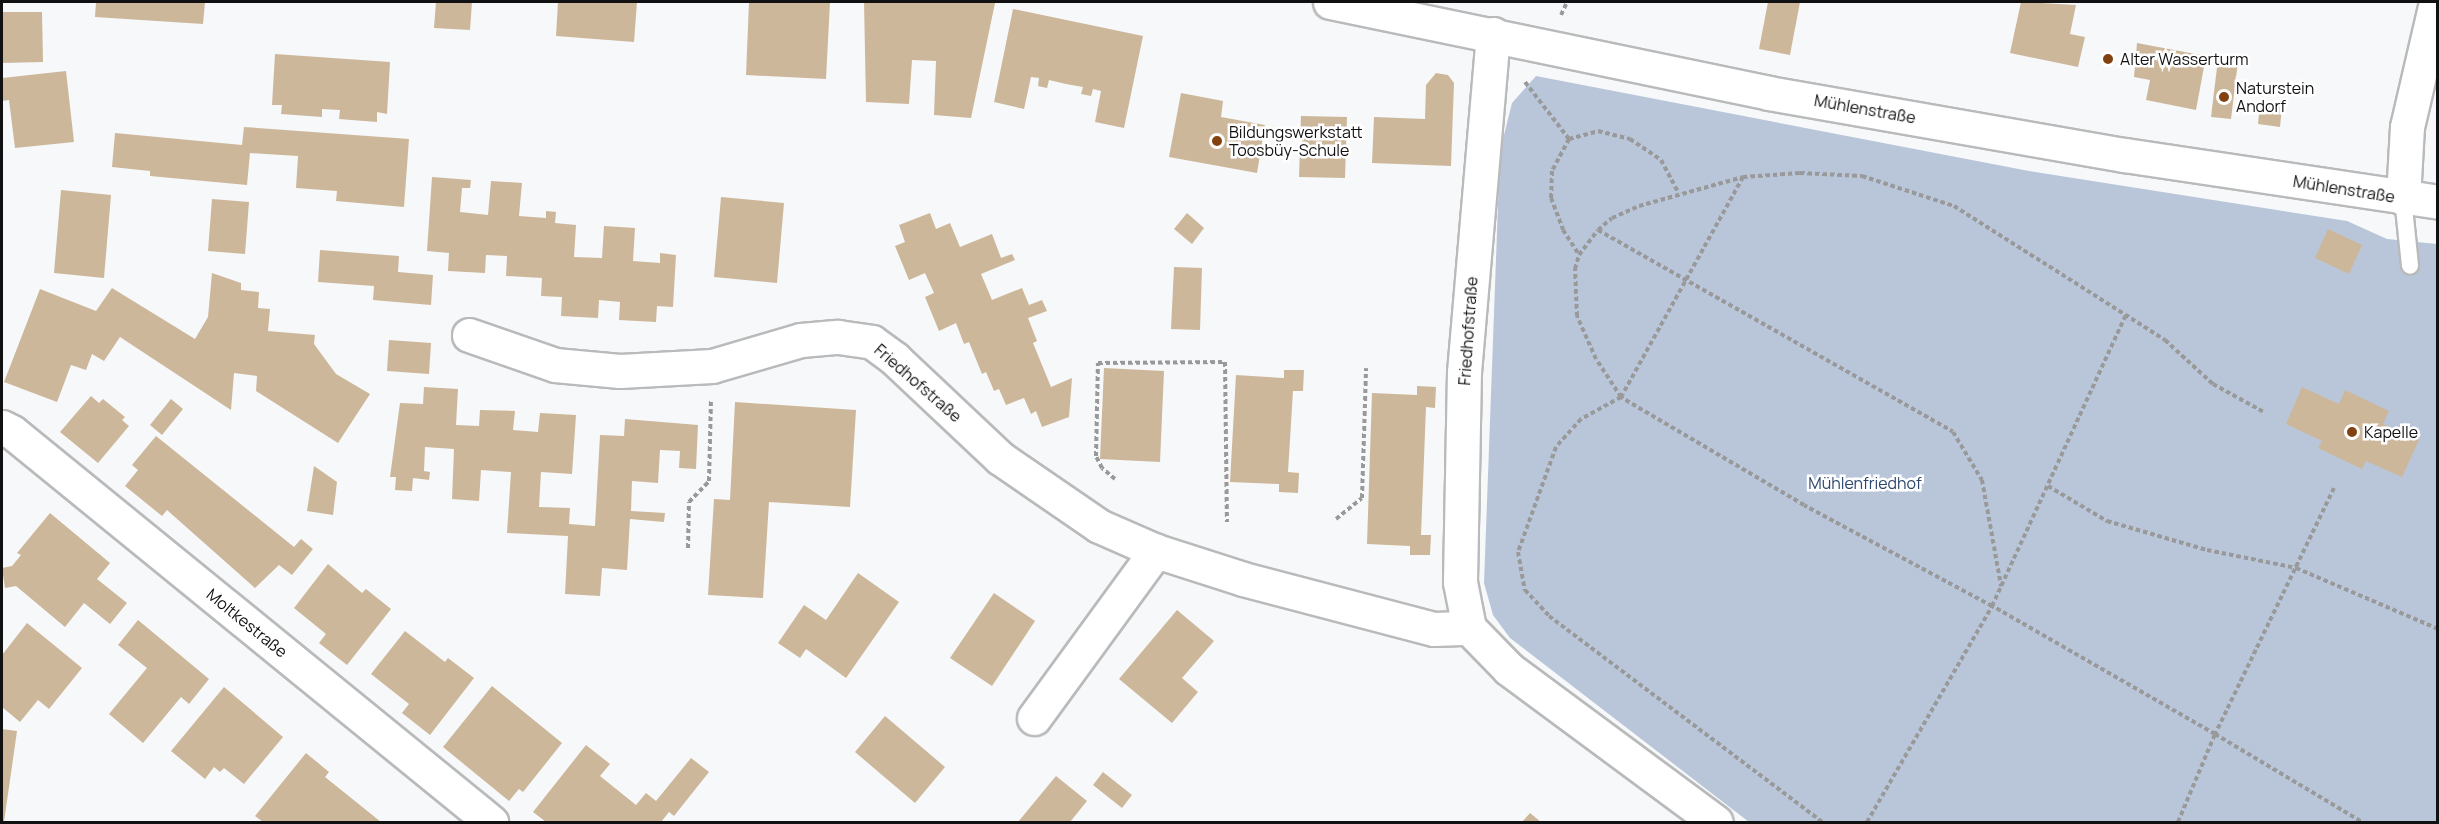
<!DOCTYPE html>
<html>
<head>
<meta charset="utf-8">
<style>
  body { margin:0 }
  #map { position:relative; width:2439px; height:824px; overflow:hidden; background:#f7f8f9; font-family:Manrope,sans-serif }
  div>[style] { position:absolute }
  .green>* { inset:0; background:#b9c6da }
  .building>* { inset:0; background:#cdb79b }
  .path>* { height:4px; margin-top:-2px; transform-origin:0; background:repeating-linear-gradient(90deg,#99999a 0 4.5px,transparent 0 7.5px) }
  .roads { filter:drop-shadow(2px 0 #b9babb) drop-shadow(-2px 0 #b9babb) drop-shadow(0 2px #b9babb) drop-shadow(0 -2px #b9babb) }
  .lane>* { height:16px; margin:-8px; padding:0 8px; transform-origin:8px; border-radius:8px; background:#fff }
  .street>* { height:33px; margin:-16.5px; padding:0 16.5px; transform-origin:16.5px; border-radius:16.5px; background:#fff }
  .secondary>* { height:33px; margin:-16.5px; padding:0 16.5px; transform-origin:16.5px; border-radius:16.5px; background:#fff }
  .dots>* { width:16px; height:16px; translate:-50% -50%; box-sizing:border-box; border:3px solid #fff; border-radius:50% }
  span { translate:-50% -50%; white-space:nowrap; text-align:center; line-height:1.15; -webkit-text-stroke:5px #fff; paint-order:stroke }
  .poi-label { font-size:16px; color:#111112 }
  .left { translate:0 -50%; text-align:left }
  .street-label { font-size:16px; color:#111112 }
  .park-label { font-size:16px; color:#2c466e }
  .frame { position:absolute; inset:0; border:3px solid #111112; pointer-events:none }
</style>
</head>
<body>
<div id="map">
  <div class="green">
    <div style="clip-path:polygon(1536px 76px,2029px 171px,2347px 221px,2387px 239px,2437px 244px,2437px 822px,1749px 822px,1510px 638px,1493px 615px,1484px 583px,1500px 151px,1512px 103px)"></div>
  </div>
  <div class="building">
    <div style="clip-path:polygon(96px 2px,205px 2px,203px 24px,95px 17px)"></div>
    <div style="clip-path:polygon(436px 2px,472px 2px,470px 30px,434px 28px)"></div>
    <div style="clip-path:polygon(558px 2px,637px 2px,634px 42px,556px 36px)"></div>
    <div style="clip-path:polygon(749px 2px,830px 2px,826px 79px,746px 75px)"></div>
    <div style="clip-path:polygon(864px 2px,995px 3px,971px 118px,934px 115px,936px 61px,912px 60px,909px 104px,866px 102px)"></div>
    <div style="clip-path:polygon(1768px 2px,1800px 2px,1790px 55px,1759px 49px)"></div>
    <div style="clip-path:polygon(2021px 2px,2076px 5px,2070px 34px,2085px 37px,2078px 67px,2010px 53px)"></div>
    <div style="clip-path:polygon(1013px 9px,1143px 36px,1124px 128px,1095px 122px,1101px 91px,1093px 89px,1091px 96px,1081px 94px,1083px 87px,1066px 84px,1049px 80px,1047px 88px,1038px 86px,1039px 78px,1031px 77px,1024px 109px,994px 102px)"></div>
    <div style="clip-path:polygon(2px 12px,42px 12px,43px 62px,2px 63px)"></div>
    <div style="clip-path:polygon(2137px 43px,2206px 56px,2196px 110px,2146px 100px,2150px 80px,2134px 77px)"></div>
    <div style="clip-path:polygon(275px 54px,390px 62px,387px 114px,377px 112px,377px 122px,339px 119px,340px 110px,322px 109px,322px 117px,281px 114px,282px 105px,272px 105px)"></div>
    <div style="clip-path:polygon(2218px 59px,2238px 62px,2231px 119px,2211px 117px)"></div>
    <div style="clip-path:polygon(66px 71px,74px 142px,15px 148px,9px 100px,2px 101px,2px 78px)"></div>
    <div style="clip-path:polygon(1436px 73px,1448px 75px,1454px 83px,1451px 166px,1372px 163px,1374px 117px,1425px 119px,1426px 85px)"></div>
    <div style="clip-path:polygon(1181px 93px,1223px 101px,1221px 117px,1265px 125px,1257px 173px,1169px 157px)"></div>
    <div style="clip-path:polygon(2260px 104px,2282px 107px,2280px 127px,2258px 124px)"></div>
    <div style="clip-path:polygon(1301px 116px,1347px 117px,1345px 178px,1299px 177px)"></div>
    <div style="clip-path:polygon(244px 127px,409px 139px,404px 207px,336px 201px,337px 191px,296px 188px,298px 156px,250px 153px,247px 185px,150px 176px,150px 171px,112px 167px,115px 133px,242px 145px)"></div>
    <div style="clip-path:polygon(432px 177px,471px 180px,470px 188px,462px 188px,460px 212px,488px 215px,491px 181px,522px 183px,519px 216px,546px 218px,546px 211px,556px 212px,555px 223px,576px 225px,574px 257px,602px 258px,604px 226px,635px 228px,633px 261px,660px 263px,660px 253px,676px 255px,673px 307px,657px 306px,656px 322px,619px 320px,620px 302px,599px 300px,598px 318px,561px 316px,562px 297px,541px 296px,542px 278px,506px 276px,507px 256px,486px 255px,485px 273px,448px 271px,449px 253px,427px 251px)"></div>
    <div style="clip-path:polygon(61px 190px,111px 195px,104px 278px,54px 273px)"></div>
    <div style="clip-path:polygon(721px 197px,784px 203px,777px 283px,714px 277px)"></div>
    <div style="clip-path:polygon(212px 199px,249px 202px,245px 254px,208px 251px)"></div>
    <div style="clip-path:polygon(930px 213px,936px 229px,950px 223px,960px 247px,992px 234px,1001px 258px,1012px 254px,1015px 260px,981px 274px,992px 300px,1022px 288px,1029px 305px,1042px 300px,1047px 311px,1028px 318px,1037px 341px,1033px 343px,1051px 387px,1072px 378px,1069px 417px,1042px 427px,1036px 411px,1031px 414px,1024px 398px,1006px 405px,999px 389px,994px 391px,986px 372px,982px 374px,969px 342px,964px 344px,956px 323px,939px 331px,925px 297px,934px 293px,925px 273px,909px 280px,895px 246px,905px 242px,899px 225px)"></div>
    <div style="clip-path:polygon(1187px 213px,1204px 228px,1192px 244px,1174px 229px)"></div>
    <div style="clip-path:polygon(2328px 229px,2362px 245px,2349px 274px,2315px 258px)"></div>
    <div style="clip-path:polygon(320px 250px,399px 256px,398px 272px,433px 275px,431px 305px,373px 300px,374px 286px,318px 282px)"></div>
    <div style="clip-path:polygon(1174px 267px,1202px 268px,1200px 330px,1171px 329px)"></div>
    <div style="clip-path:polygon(212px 273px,241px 283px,241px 290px,259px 292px,258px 308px,270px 309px,268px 331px,315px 335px,314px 344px,336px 374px,370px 394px,338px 443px,256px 391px,257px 376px,234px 373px,231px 410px,120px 337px,104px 361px,92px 354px,86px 370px,71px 365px,57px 402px,4px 382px,40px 289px,96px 311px,112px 288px,195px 339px,208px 317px)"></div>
    <div style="clip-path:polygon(389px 340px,431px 343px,429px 374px,387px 371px)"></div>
    <div style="clip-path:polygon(1104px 368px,1164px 371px,1160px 462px,1100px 459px)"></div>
    <div style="clip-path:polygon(1284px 370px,1304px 370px,1303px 391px,1293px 391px,1288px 472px,1299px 473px,1298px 493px,1279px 492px,1279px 484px,1230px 482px,1236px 375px,1284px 378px)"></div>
    <div style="clip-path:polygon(1417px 386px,1436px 387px,1435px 408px,1426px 407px,1421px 535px,1431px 535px,1430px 555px,1410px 555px,1410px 546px,1367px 544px,1372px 393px,1417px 395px)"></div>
    <div style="clip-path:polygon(424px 387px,458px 389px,456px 425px,479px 426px,480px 410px,515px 411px,513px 430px,538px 432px,540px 413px,576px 415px,572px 474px,541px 472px,539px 507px,570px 508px,569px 524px,595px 526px,600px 435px,624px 436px,625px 419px,698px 425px,696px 469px,679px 468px,680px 451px,660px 450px,658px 483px,632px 481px,631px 511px,665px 513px,664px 522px,630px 519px,627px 570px,602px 568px,600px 596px,565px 594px,568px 536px,507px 533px,511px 472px,481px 470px,479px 501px,452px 499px,454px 449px,425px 447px,424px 471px,430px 472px,429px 480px,413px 478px,412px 491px,395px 490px,396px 477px,390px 477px,400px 403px,423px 404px)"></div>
    <div style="clip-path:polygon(2302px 387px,2339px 404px,2345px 390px,2389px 411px,2383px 424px,2419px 440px,2402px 477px,2366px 461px,2362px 469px,2318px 448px,2322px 441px,2286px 424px)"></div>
    <div style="clip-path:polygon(91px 396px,99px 403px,103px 399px,125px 417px,122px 420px,129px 426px,98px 463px,60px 432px)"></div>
    <div style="clip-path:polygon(171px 399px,183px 409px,162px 435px,150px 425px)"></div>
    <div style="clip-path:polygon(735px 402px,856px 410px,850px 507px,769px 502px,763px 598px,708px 595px,714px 499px,730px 500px)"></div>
    <div style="clip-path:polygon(156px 436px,294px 547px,301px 539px,313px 549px,292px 575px,279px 565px,255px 588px,167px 510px,162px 516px,125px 486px,138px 470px,132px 465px)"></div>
    <div style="clip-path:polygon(314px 466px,337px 482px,333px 515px,307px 511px)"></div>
    <div style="clip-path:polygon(50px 513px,110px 563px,97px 579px,127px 603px,110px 624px,84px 603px,65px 627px,16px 586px,5px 588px,2px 568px,12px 566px,21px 555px,17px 553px)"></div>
    <div style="clip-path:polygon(328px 564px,362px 593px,366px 589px,391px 609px,347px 665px,319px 643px,326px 634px,294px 608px)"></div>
    <div style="clip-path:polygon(858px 573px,899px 602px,846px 678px,806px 649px,800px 658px,778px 643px,804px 605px,826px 620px)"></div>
    <div style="clip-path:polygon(994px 593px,1035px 621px,992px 686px,950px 658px)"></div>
    <div style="clip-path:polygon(1177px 610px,1214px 641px,1182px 678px,1198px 692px,1172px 723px,1119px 679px)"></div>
    <div style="clip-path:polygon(138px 620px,209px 679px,189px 704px,181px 697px,143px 743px,109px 714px,147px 668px,118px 645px)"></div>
    <div style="clip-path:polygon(27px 623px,82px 668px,49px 709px,38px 700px,20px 722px,2px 707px,2px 655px)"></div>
    <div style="clip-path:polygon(405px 631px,445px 662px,448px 658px,474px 678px,430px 735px,402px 713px,409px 704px,371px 674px)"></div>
    <div style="clip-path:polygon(492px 686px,562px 743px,523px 792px,519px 789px,509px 801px,443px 747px)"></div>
    <div style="clip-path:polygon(224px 687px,283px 737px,244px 784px,224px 768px,220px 772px,214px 767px,205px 779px,171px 751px)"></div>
    <div style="clip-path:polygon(885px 716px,945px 767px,915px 803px,855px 752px)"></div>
    <div style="clip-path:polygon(2px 729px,17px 731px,4px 822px,2px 822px)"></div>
    <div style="clip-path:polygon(586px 745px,610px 764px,600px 776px,636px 805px,646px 793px,656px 801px,691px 758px,709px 772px,674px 816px,669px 812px,661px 822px,546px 822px,533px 812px)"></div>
    <div style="clip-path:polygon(306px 753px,329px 772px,325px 777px,381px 822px,263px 822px,255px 816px)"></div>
    <div style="clip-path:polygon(1103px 772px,1132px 795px,1122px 808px,1093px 785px)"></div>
    <div style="clip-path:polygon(1056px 776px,1087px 801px,1070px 822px,1018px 822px)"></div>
    <div style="clip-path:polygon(1530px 813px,1541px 822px,1522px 822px)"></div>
  </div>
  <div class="path">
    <div style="left:1561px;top:15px;width:14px;rotate:-65deg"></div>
    <div style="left:1525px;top:82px;width:72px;rotate:52.3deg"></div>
    <div style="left:1569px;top:139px;width:36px;rotate:118deg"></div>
    <div style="left:1552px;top:171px;width:27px;rotate:92deg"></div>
    <div style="left:1551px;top:198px;width:34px;rotate:69deg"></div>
    <div style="left:1563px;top:230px;width:30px;rotate:57deg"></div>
    <div style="left:1569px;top:139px;width:30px;rotate:-15deg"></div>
    <div style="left:1598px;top:131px;width:33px;rotate:14deg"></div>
    <div style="left:1630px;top:139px;width:37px;rotate:34deg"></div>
    <div style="left:1661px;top:160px;width:38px;rotate:62deg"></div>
    <div style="left:1743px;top:177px;width:252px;rotate:119deg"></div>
    <div style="left:1621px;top:397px;width:46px;rotate:151.2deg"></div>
    <div style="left:1581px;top:419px;width:38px;rotate:132deg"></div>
    <div style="left:1556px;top:447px;width:112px;rotate:109.9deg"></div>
    <div style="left:1518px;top:552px;width:39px;rotate:80deg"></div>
    <div style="left:1525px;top:590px;width:35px;rotate:47deg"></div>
    <div style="left:1549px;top:616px;width:342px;rotate:37deg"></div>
    <div style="left:1598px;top:230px;width:408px;rotate:29.6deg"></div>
    <div style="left:1953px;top:432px;width:56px;rotate:58.9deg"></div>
    <div style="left:1982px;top:480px;width:108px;rotate:79.8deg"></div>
    <div style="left:1115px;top:479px;width:17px;rotate:-140deg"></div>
    <div style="left:1102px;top:468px;width:13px;rotate:-117deg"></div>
    <div style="left:1096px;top:456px;width:93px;rotate:-88.8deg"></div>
    <div style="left:1098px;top:363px;width:127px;rotate:-0.5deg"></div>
    <div style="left:1225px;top:362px;width:160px;rotate:89.3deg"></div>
    <div style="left:2048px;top:486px;width:69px;rotate:30.7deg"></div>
    <div style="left:2107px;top:521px;width:104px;rotate:16.2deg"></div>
    <div style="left:2207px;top:550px;width:91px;rotate:11.4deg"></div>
    <div style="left:2296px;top:568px;width:155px;rotate:23.2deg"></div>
    <div style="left:2334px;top:488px;width:273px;rotate:115.8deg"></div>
    <div style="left:2215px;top:734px;width:171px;rotate:30.9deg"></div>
    <div style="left:1336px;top:519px;width:33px;rotate:-39deg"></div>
    <div style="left:1362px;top:498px;width:130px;rotate:-88.2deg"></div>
    <div style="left:688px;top:548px;width:46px;rotate:-88.8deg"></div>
    <div style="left:689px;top:502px;width:29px;rotate:-46deg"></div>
    <div style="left:709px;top:481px;width:81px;rotate:-88.6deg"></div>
    <div style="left:1867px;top:822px;width:250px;rotate:-59.9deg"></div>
    <div style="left:1992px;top:606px;width:320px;rotate:-65.3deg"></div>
    <div style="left:2178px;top:822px;width:95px;rotate:-67.2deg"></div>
    <div style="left:2215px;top:734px;width:257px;rotate:-150.1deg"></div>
    <div style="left:1992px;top:606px;width:213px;rotate:-151.8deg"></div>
    <div style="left:1804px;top:505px;width:212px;rotate:-149.5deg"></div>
    <div style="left:1621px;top:397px;width:45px;rotate:-123.3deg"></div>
    <div style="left:1596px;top:359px;width:47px;rotate:-113.8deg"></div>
    <div style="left:1577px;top:316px;width:47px;rotate:-92.4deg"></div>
    <div style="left:1575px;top:269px;width:15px;rotate:-74deg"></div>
    <div style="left:1579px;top:255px;width:31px;rotate:-53deg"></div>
    <div style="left:1598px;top:230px;width:18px;rotate:-41deg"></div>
    <div style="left:1612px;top:218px;width:30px;rotate:-24deg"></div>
    <div style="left:1639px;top:206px;width:108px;rotate:-15.6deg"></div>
    <div style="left:1743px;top:177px;width:57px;rotate:-4deg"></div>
    <div style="left:1800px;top:173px;width:62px;rotate:2.8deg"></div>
    <div style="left:1862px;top:176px;width:97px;rotate:18.1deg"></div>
    <div style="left:1954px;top:206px;width:250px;rotate:32.4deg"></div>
    <div style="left:2165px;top:340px;width:65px;rotate:42.5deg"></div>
    <div style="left:2213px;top:384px;width:58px;rotate:28.8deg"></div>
  </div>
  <div class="roads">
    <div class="lane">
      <div style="left:2403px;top:198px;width:68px;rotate:84.1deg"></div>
    </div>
    <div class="street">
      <div style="left:1493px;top:34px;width:339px;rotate:94.9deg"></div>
      <div style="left:1464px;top:372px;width:210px;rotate:91.1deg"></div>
      <div style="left:1460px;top:582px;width:47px;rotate:78.9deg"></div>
      <div style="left:1469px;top:628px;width:57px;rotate:45.7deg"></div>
      <div style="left:1509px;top:669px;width:257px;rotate:36.5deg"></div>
      <div style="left:2403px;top:198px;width:71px;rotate:-86.8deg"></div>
      <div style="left:2407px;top:127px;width:128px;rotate:-76.9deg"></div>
      <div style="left:469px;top:335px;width:91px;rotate:19.2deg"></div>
      <div style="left:555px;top:365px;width:65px;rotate:5.3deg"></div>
      <div style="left:620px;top:371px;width:92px;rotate:-3.1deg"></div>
      <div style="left:712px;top:366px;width:93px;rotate:-16.3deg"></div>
      <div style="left:801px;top:340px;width:37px;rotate:-5deg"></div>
      <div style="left:838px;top:337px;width:34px;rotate:8deg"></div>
      <div style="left:872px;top:342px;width:29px;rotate:36deg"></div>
      <div style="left:895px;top:359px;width:144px;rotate:43.3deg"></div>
      <div style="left:1000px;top:458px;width:120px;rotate:34.5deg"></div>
      <div style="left:1099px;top:526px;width:62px;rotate:23.7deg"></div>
      <div style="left:1156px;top:551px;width:91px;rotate:17.8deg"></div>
      <div style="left:1243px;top:579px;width:197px;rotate:14.7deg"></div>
      <div style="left:1434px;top:629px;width:35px;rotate:-2deg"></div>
      <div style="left:2px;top:427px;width:11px;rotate:27deg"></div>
      <div style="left:12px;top:432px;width:618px;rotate:39.15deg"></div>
      <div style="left:1034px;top:718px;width:207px;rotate:-53.9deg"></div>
    </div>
    <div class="secondary">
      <div style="left:1330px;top:2px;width:448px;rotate:11.7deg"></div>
      <div style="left:1769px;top:93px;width:361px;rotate:9.9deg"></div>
      <div style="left:2125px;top:155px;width:317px;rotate:8.5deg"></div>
    </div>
  </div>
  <div class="dots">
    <div style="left:2108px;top:59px;background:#83410f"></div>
    <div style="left:2224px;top:97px;background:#83410f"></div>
    <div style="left:1217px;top:141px;background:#83410f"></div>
    <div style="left:2352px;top:432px;background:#83410f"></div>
  </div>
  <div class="poi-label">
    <span class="left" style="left:2120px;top:59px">Alter Wasserturm</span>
    <span class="left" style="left:2236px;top:97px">Naturstein<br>Andorf</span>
    <span class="left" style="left:1229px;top:141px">Bildungswerkstatt<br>Toosbüy-Schule</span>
    <span class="left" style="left:2364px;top:432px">Kapelle</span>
  </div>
  <div class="street-label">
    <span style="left:1865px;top:109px;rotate:10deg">Mühlenstraße</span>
    <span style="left:2344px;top:189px;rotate:9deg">Mühlenstraße</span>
    <span style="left:1468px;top:331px;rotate:-86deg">Friedhofstraße</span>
    <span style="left:918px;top:383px;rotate:41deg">Friedhofstraße</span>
    <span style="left:247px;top:623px;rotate:39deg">Moltkestraße</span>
  </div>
  <div class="park-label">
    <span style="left:1865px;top:483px">Mühlenfriedhof</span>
  </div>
  <div class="frame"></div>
</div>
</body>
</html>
